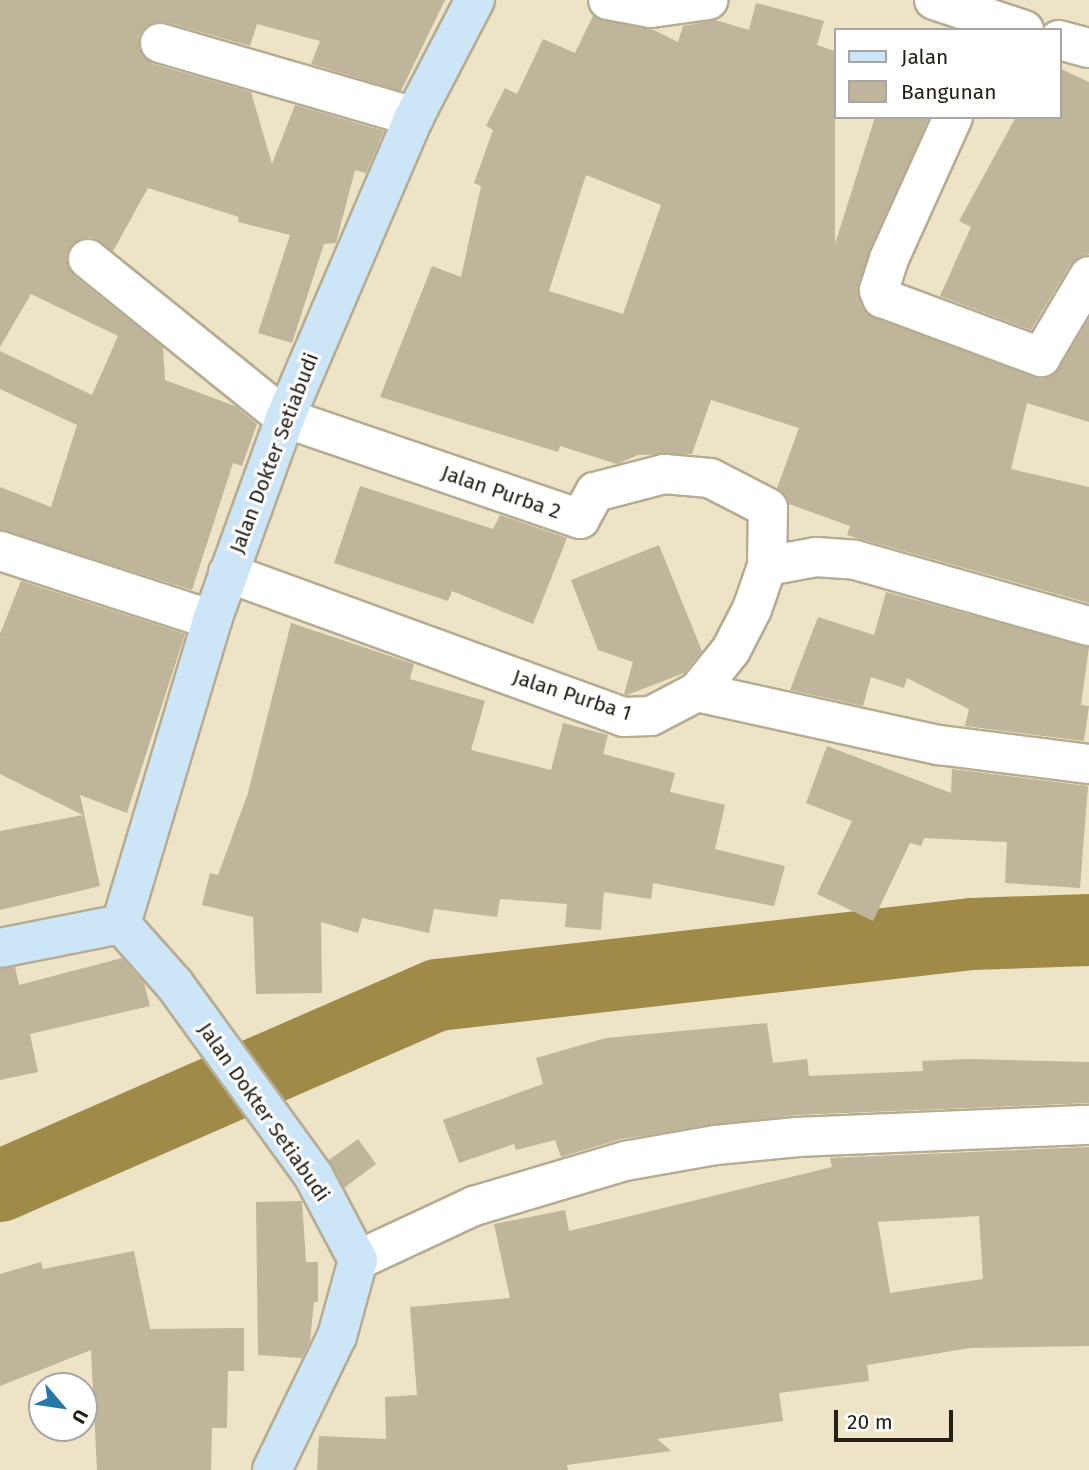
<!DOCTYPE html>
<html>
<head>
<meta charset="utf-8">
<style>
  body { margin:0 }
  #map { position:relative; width:1089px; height:1470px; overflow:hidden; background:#ede3c7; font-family:"Fira Sans",sans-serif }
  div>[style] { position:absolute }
  .river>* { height:72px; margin:-36px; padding:0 36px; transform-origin:36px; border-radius:36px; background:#a08a47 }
  .building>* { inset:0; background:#beb59a }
  .roads { filter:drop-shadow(2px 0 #b5ac92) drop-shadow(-2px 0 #b5ac92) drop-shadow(0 2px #b5ac92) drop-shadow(0 -2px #b5ac92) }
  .street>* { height:38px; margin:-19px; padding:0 19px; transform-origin:19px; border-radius:19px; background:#fff }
  .secondary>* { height:38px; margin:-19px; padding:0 19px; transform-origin:19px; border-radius:19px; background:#cde6f7 }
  span { translate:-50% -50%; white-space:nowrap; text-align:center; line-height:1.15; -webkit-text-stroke:6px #fff; paint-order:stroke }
  .street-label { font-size:21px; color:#242016 }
  .legend { position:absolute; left:834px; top:28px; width:228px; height:91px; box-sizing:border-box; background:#fff; border:2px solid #a7a6a2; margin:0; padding:9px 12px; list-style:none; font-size:21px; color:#242016 }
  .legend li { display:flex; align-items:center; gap:14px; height:35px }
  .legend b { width:35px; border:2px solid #a7a6a2 }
  .north { position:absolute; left:28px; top:1372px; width:70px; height:70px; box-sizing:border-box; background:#fff; border:2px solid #a7a6a2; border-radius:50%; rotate:119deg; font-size:19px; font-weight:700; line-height:28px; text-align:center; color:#242016 }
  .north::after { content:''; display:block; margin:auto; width:24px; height:32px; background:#2877a9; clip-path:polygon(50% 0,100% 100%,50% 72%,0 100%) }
  .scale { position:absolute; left:834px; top:1410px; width:119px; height:32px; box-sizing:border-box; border:4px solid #242016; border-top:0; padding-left:9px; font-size:21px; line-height:24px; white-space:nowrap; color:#242016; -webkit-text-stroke:5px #fff; paint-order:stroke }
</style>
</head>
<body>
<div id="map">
  <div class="river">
    <div style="left:0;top:1186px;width:478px;rotate:-23.6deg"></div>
    <div style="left:438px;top:995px;width:537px;rotate:-6.52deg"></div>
    <div style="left:972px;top:934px;width:117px;rotate:-2deg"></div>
  </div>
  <div class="building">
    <div style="clip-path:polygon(0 0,445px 0,401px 91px,311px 64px,320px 41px,257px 24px,250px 46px,165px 22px,145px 27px,139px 36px,139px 49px,153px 64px,251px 92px,272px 164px,295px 105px,384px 131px,366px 173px,355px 170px,336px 243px,324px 244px,292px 343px,258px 333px,290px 235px,238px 222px,239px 217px,148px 188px,113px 251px,91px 237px,80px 239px,67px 255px,74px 276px,163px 347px,165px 380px,235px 406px,257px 424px,242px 466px,233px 463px,192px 590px,0 530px,0 487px,51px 507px,77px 425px,0 389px,0 351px,92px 395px,118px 336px,31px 294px,0 347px)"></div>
    <div style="clip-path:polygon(evenodd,756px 3px,824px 21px,817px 45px,835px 51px,835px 244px,875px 117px,929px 117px,858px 283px,859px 298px,867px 314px,1043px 379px,1059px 369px,1089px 319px,1089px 422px,1027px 403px,1011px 469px,1089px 487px,1089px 603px,847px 535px,850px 526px,789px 504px,777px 488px,799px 428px,711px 400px,692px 454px,638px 455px,617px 464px,560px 446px,558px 452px,380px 397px,432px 266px,461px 277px,481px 186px,474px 183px,493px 130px,486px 126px,505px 88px,517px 94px,543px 39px,575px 53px,593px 16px,654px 30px,678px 42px,683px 26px,715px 20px,749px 30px,756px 3px,586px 175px,661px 205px,623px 314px,549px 291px,586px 175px)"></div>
    <div style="clip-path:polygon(1059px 68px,1089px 82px,1089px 254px,1070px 265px,1031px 330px,940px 296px,971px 227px,959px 221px,1016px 117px,1059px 117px)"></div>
    <div style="clip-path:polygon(360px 486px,493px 529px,500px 515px,567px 538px,533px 624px,452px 591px,448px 601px,334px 563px)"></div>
    <div style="clip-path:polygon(659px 545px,702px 651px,684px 673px,627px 695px,624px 694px,633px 662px,598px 650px,571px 580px)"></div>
    <div style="clip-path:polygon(21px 581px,185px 634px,127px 813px,80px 795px,100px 886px,0 910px,0 831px,83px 815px,0 774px,0 634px)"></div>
    <div style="clip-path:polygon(886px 592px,1089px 647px,1081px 705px,1089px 706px,1084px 741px,965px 726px,969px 709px,907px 678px,904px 688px,871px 677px,863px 706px,790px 690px,818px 617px,874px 635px)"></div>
    <div style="clip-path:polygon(291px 623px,414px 664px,410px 679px,485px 701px,471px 750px,551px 770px,563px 723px,608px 735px,603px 754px,675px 773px,670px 792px,725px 805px,715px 849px,785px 866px,774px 906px,653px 883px,651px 899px,604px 892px,601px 930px,565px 927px,567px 904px,500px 899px,497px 917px,434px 909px,429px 933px,362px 918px,358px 933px,321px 922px,322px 993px,256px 994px,253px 917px,202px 905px,210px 873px,218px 875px,248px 793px)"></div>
    <div style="clip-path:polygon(827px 746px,951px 793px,952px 769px,1088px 786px,1080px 888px,1005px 883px,1007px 842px,924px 838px,921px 846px,910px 843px,873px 921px,817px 894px,852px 821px,806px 803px)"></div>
    <div style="clip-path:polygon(122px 958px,144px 983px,150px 1006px,30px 1034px,38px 1072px,0 1080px,0 969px,15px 967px,19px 985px)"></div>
    <div style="clip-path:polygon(767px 1023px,773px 1063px,807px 1059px,809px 1076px,923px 1071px,922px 1061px,969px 1059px,1089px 1062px,1089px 1103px,796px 1115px,621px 1139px,561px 1157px,555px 1140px,516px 1150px,514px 1144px,459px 1163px,443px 1120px,543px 1084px,536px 1058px,606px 1038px)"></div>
    <div style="clip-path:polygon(358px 1139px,376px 1164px,344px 1188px,329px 1160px)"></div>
    <div style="clip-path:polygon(evenodd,1089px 1147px,1089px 1346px,970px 1348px,867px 1365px,869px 1381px,779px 1393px,783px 1421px,657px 1439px,671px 1451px,567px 1465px,568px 1470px,317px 1470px,319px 1436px,386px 1439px,385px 1397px,417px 1395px,410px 1307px,510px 1298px,494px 1224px,565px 1210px,569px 1231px,832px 1167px,830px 1158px,1089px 1147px,979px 1216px,983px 1279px,890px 1293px,878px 1222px,979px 1216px)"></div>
    <div style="clip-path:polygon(302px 1201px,306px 1262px,318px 1262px,318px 1302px,314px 1302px,310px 1341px,302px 1358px,258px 1355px,256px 1202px)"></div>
    <div style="clip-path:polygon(134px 1251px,150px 1329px,244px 1328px,244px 1371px,228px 1371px,227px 1428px,212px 1428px,211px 1470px,97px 1470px,91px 1350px,0 1386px,0 1274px,41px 1262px,43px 1269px)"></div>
  </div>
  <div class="roads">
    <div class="street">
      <div style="left:608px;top:0;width:44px;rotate:10.5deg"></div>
      <div style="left:651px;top:8px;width:58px;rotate:-8deg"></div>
      <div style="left:934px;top:0;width:95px;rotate:18.4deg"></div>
      <div style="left:1059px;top:40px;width:31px;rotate:15deg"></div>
      <div style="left:160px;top:43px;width:265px;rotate:16.2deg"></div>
      <div style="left:953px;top:117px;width:156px;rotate:114.3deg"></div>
      <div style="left:889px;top:259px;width:33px;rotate:108deg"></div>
      <div style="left:879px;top:290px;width:9px;rotate:69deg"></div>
      <div style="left:882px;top:298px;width:170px;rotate:20.4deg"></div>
      <div style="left:1041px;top:357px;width:94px;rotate:-59.3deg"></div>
      <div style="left:88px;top:259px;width:253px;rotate:38.9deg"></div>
      <div style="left:285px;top:418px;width:312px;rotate:18.9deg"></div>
      <div style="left:580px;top:519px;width:31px;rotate:-61deg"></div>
      <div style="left:595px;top:492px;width:71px;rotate:-14.6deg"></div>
      <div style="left:664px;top:474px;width:46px;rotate:5deg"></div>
      <div style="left:710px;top:478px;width:65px;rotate:27.3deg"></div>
      <div style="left:768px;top:508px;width:58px;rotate:91deg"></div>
      <div style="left:767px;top:566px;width:46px;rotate:109.2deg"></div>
      <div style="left:752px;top:609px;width:46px;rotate:117.1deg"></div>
      <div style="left:731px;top:650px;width:54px;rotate:129deg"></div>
      <div style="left:0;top:551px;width:223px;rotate:18deg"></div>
      <div style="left:767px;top:566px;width:50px;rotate:-10.4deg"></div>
      <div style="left:816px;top:557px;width:39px;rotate:4deg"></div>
      <div style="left:855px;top:560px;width:243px;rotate:15.8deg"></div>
      <div style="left:228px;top:573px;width:421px;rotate:20deg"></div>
      <div style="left:624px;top:717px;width:27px;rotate:-2deg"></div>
      <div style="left:651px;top:716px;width:52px;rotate:-27.6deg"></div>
      <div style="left:697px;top:692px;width:248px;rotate:12.4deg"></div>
      <div style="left:939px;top:745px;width:151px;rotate:7.2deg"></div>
      <div style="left:358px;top:1260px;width:128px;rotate:-25deg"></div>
      <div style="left:474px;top:1206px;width:158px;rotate:-16.6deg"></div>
      <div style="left:625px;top:1161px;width:92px;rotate:-10deg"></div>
      <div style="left:716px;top:1145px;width:82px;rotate:-5.6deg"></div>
      <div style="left:798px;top:1137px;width:291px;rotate:-2.4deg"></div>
    </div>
    <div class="secondary">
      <div style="left:121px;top:924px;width:317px;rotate:-73.3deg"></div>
      <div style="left:212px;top:620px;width:215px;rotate:-70.1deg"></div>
      <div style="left:285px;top:418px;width:327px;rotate:-66.8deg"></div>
      <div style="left:414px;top:117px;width:132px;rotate:-62.5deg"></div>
      <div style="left:121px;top:924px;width:81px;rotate:48.5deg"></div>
      <div style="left:175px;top:985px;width:235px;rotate:54deg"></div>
      <div style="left:313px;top:1175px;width:96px;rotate:62.1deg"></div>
      <div style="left:358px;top:1260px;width:79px;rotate:105.4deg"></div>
      <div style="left:337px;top:1336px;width:149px;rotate:115.9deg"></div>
      <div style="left:0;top:948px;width:123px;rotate:-11.2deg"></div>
    </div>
  </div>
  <div class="street-label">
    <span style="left:274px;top:453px;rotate:-69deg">Jalan Dokter Setiabudi</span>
    <span style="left:501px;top:492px;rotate:19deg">Jalan Purba 2</span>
    <span style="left:572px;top:695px;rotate:18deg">Jalan Purba 1</span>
    <span style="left:264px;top:1112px;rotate:55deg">Jalan Dokter Setiabudi</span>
  </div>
  <ul class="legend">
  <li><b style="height:9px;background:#cde6f7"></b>Jalan</li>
  <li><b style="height:19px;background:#beb59a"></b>Bangunan</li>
  </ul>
  <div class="north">U</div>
  <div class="scale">20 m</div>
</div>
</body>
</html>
